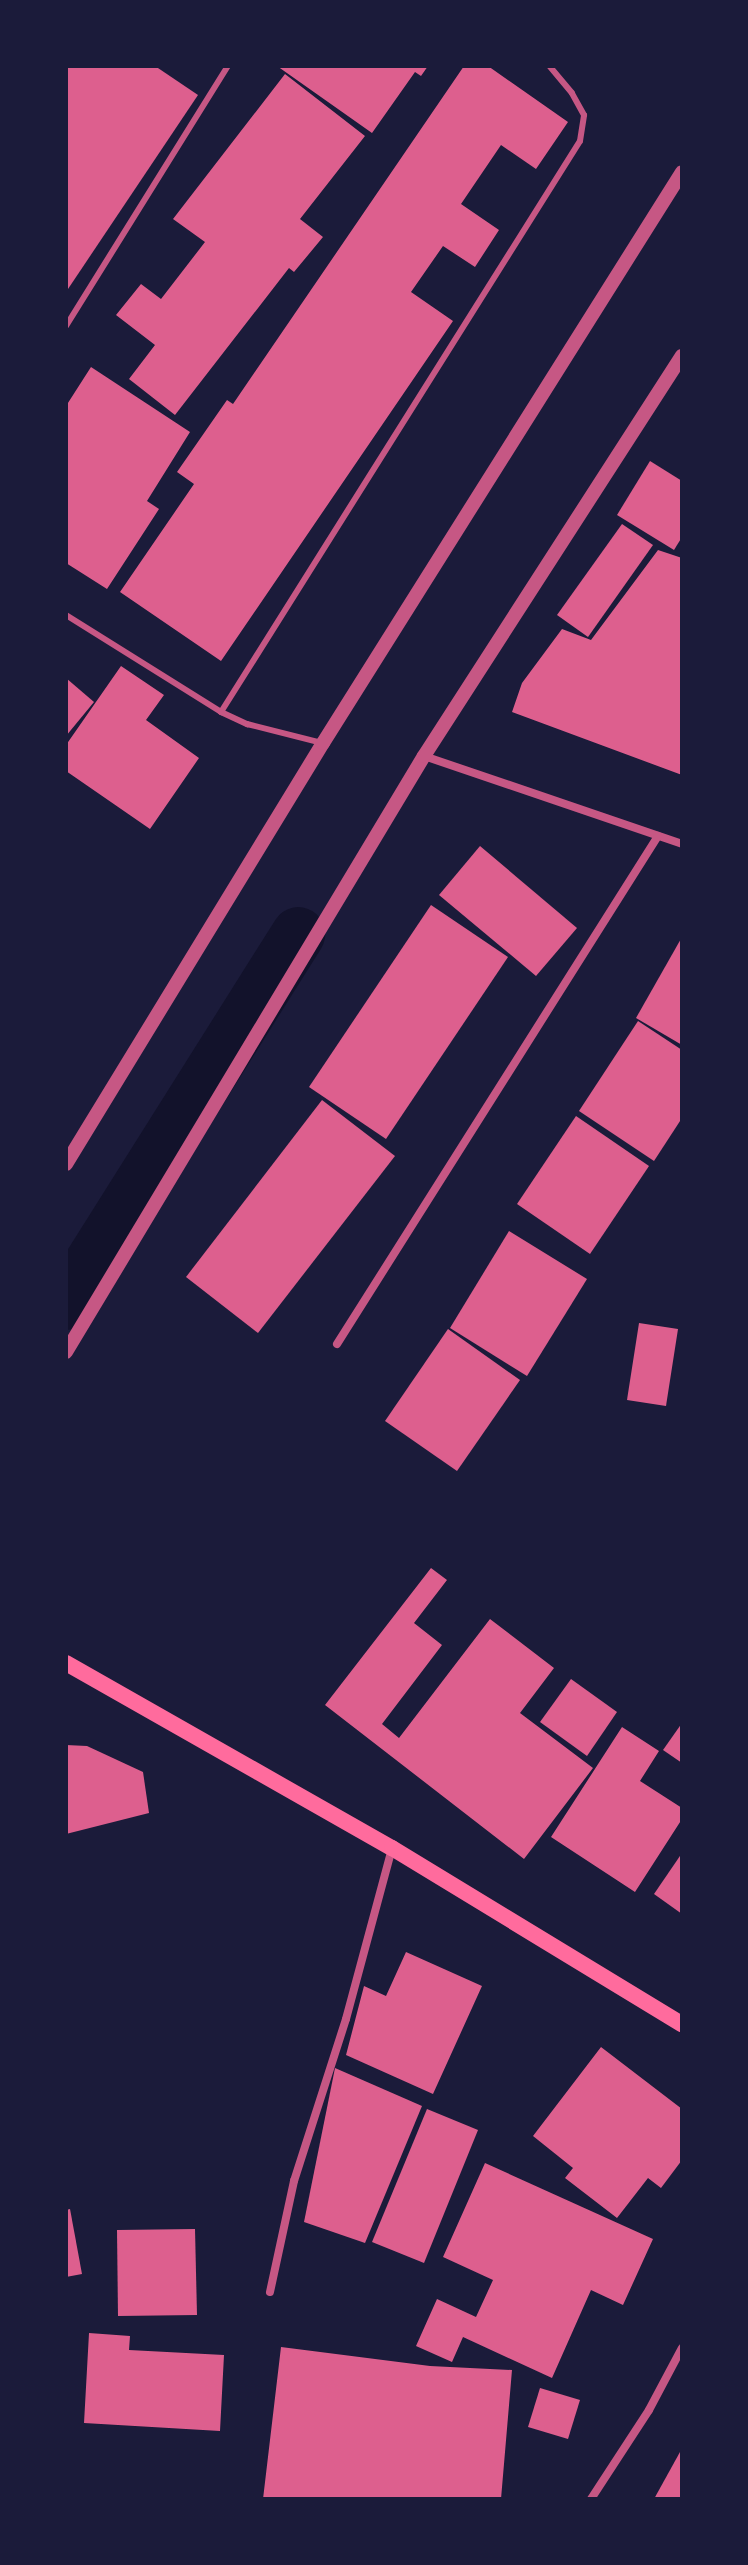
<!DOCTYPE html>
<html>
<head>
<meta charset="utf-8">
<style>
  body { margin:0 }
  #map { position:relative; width:748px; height:2565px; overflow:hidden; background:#1b1b3a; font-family:"Roboto Condensed",sans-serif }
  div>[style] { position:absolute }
  .canal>* { height:54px; margin:-27px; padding:0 27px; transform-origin:27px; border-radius:27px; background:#12122b }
  .building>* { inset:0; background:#dd5f8e }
  .service>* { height:6px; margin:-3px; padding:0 3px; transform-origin:3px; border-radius:3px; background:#c65784 }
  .minor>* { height:8px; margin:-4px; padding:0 4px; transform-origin:4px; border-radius:4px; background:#c65784 }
  .tertiary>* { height:14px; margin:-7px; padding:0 7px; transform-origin:7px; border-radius:7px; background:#c65784 }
  .secondary>* { height:16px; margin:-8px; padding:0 8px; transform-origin:8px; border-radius:8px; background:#ff6b9d }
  span { translate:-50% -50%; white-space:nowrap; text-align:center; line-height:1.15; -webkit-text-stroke:6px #1b1b3a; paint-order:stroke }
  .frame { position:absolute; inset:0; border:68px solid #1b1b3a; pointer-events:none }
</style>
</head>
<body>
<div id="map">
  <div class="canal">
    <div style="left:66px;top:1303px;width:436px;rotate:-57.8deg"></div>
  </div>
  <div class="building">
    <div style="clip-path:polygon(66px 66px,155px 66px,198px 95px,66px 292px)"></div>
    <div style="clip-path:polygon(277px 66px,428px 66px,421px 76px,415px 72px,372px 133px)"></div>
    <div style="clip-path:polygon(464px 66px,488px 66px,568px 122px,536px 169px,501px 145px,461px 204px,499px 230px,475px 267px,443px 246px,411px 292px,453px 321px,221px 661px,120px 592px,194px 484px,177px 472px,227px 400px,233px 404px)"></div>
    <div style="clip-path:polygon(285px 74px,365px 136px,300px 219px,323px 237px,294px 272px,289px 268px,175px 415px,129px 379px,155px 345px,116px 315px,141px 284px,161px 299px,205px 242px,173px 219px)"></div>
    <div style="clip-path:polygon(91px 367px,190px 432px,147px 501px,159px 509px,107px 589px,66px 563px,66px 406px)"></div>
    <div style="clip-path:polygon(650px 461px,682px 481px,682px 537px,674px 550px,617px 515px)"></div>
    <div style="clip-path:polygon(622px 524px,653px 545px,588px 637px,557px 615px)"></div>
    <div style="clip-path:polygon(658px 550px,682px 558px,682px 775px,512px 712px,522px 683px,562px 629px,591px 640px)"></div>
    <div style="clip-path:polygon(121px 666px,164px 695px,146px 720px,199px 758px,150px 829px,66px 771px,66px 745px)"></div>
    <div style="clip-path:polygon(66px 678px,94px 702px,66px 736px)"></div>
    <div style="clip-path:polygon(480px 846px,577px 928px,536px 976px,439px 895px)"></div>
    <div style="clip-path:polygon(431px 905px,508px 957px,386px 1139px,309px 1087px)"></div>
    <div style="clip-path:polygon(682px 937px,682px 1045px,636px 1018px)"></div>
    <div style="clip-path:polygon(638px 1021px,682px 1050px,682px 1118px,654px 1161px,579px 1111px)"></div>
    <div style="clip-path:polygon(322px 1100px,395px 1156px,258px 1333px,186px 1277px)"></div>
    <div style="clip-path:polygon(576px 1116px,649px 1166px,590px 1254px,517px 1204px)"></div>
    <div style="clip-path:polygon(509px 1231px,587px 1279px,527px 1376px,450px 1328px)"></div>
    <div style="clip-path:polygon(639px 1323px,678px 1329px,666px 1406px,627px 1400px)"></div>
    <div style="clip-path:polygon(448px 1329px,520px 1380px,457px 1471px,385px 1421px)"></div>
    <div style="clip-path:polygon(431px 1568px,447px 1580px,414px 1623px,442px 1645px,382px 1724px,399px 1738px,490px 1619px,554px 1668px,520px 1713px,593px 1768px,524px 1859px,325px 1705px)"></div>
    <div style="clip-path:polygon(571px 1679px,617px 1712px,587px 1756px,540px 1722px)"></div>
    <div style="clip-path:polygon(682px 1723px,682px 1763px,663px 1750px)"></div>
    <div style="clip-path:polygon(622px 1727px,659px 1751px,640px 1781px,682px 1808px,682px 1819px,635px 1892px,551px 1837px)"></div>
    <div style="clip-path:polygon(66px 1745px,87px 1746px,143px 1772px,149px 1813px,66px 1834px)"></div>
    <div style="clip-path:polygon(682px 1853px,682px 1914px,654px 1894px)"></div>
    <div style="clip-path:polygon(406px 1952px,482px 1986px,433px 2094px,346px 2055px,364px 1986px,386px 1996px)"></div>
    <div style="clip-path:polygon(601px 2047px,682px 2109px,682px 2160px,661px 2188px,648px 2178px,617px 2218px,565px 2178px,573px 2168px,533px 2136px)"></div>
    <div style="clip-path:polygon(335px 2068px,422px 2106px,365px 2243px,304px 2222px)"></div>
    <div style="clip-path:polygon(427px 2109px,478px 2130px,424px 2263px,372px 2242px)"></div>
    <div style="clip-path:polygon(485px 2163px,653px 2239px,623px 2305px,591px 2290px,552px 2378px,463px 2337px,452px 2362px,416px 2346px,437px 2299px,476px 2317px,493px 2280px,443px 2257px)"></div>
    <div style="clip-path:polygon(70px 2209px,82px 2274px,66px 2277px,66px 2210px)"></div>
    <div style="clip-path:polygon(195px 2229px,197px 2315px,118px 2316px,117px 2230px)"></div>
    <div style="clip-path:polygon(89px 2333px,130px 2336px,129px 2350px,224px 2355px,220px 2431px,84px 2423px)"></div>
    <div style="clip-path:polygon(281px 2347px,430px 2366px,512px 2370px,501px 2499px,263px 2499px)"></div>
    <div style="clip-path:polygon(540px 2388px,580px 2400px,568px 2439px,528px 2427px)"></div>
    <div style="clip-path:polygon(680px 2452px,682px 2499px,654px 2499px)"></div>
  </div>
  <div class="service">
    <div style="left:66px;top:326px;width:306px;rotate:-58.1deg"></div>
    <div style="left:66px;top:615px;width:183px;rotate:32deg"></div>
    <div style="left:221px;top:712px;width:29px;rotate:25deg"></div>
    <div style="left:247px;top:724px;width:77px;rotate:14.2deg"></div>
    <div style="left:221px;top:712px;width:674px;rotate:-57.84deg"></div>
    <div style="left:580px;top:141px;width:26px;rotate:-81deg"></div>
    <div style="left:584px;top:115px;width:25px;rotate:-119deg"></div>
    <div style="left:572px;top:93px;width:35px;rotate:-130deg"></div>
  </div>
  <div class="minor">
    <div style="left:424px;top:756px;width:273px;rotate:18.8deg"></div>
    <div style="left:337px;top:1344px;width:601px;rotate:-57.71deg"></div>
    <div style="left:270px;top:2292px;width:114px;rotate:-77.8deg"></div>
    <div style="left:294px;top:2181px;width:170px;rotate:-72.2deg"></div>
    <div style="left:346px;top:2019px;width:176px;rotate:-74.9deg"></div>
    <div style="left:591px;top:2499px;width:106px;rotate:-56.9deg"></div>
    <div style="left:649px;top:2410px;width:70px;rotate:-62deg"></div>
  </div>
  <div class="tertiary">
    <div style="left:66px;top:1164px;width:493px;rotate:-58.6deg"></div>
    <div style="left:323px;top:743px;width:674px;rotate:-57.84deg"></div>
    <div style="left:66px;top:1352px;width:695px;rotate:-59.01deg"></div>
    <div style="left:424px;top:756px;width:476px;rotate:-57.2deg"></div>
  </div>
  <div class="secondary">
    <div style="left:66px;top:1663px;width:375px;rotate:29.6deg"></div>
    <div style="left:392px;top:1848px;width:339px;rotate:31.3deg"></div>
  </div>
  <div class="frame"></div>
</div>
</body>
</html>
